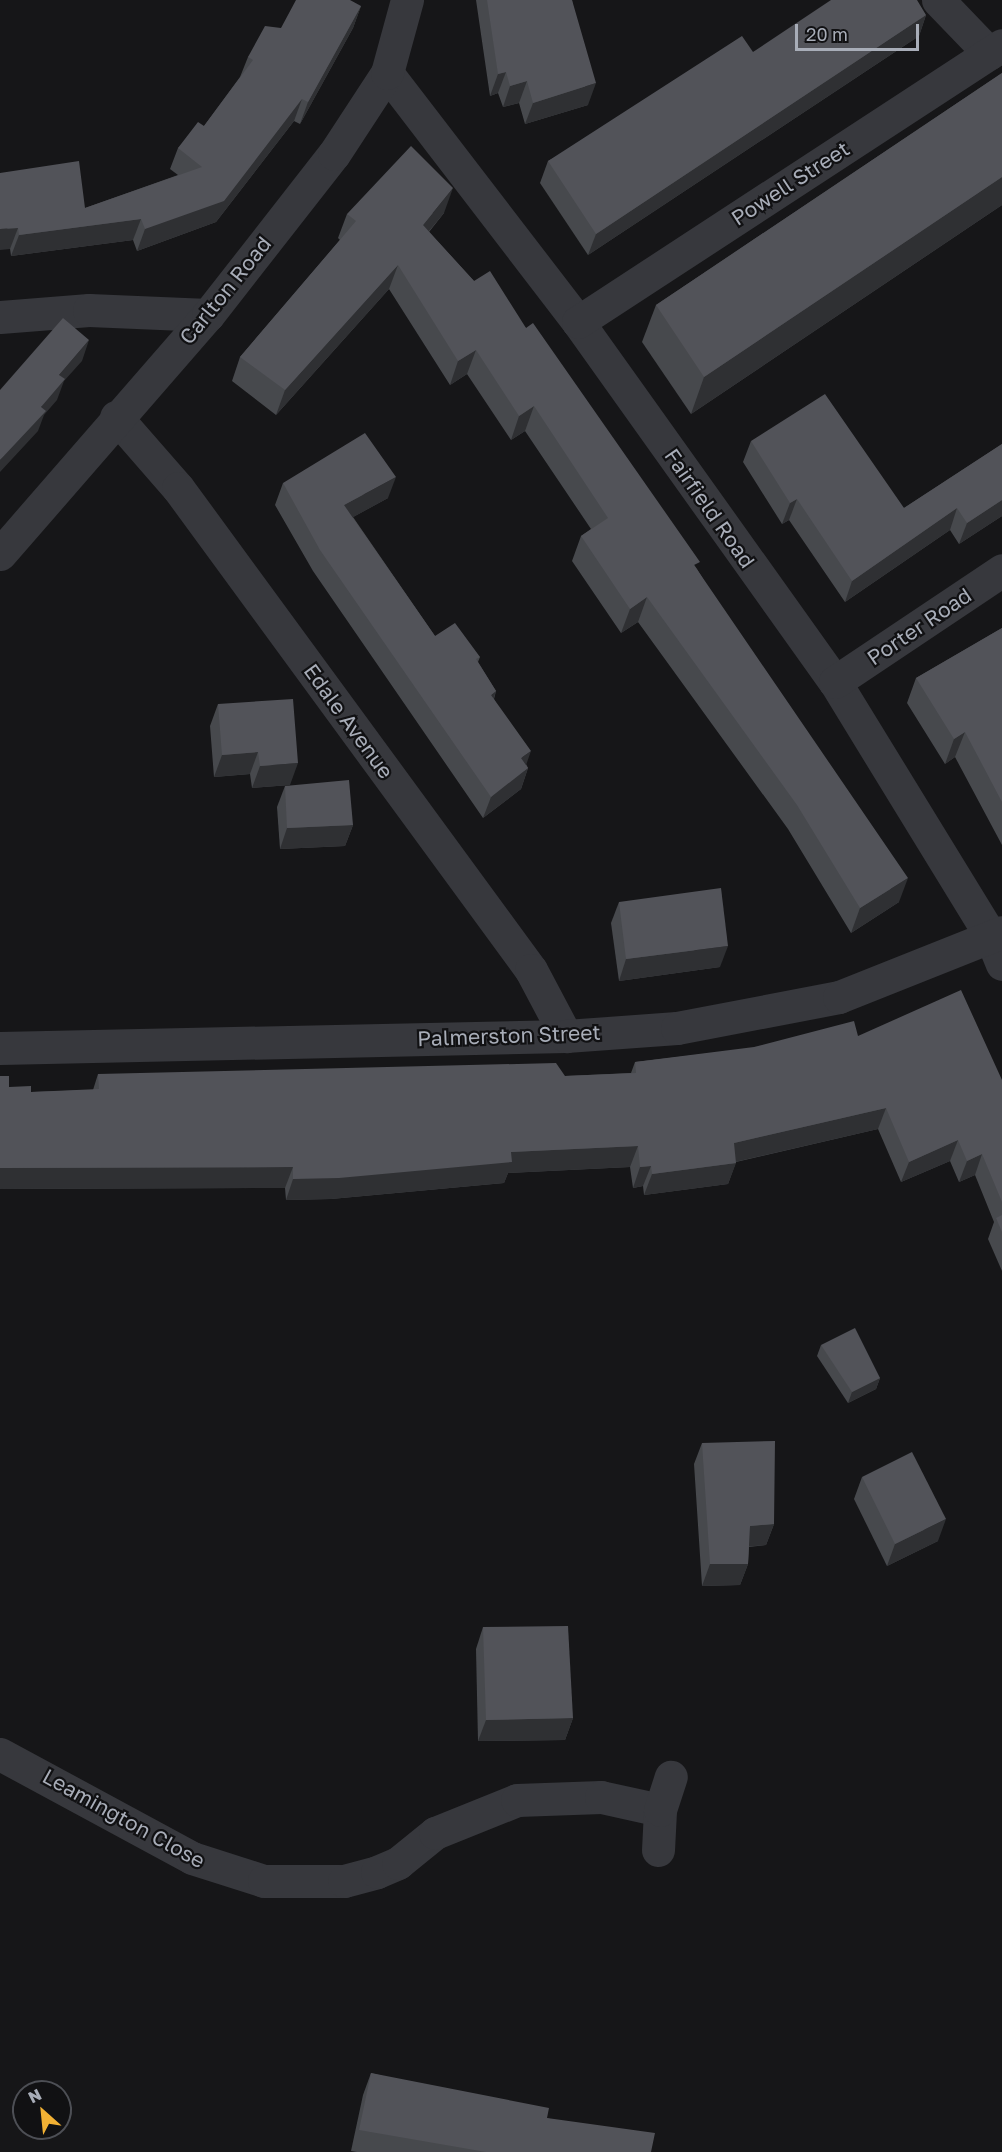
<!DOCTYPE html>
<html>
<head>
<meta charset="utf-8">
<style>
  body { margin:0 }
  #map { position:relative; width:1002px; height:2152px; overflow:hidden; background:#161618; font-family:"Golos Text",sans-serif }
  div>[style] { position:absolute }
  .minor>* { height:33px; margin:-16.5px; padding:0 16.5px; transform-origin:16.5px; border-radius:16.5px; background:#37383d }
  .tertiary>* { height:33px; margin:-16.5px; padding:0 16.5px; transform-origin:16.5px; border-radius:16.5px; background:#37383d }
  .wall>* { inset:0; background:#47494d }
  .shaded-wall>* { inset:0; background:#2f3033 }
  .building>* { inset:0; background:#525359 }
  span { translate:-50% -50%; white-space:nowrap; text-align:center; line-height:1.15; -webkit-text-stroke:4.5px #111113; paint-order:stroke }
  .street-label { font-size:21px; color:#a8adb8 }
  .north { position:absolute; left:12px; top:2080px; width:60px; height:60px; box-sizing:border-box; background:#111113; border:2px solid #4d4f55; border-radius:50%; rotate:333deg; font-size:16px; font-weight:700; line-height:24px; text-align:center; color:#a8adb8 }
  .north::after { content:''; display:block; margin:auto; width:21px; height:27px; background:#f2b134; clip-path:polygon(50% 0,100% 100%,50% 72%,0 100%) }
  .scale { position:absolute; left:795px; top:24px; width:124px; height:27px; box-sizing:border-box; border:3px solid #a8adb8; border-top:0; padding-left:8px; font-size:18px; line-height:21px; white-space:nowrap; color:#a8adb8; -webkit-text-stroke:4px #111113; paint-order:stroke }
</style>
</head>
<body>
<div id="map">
  <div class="minor">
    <div style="left:938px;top:0;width:74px;rotate:46.1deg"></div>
    <div style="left:387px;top:73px;width:314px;rotate:52.5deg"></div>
    <div style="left:578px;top:322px;width:442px;rotate:54.5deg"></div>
    <div style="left:835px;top:682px;width:299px;rotate:58.5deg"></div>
    <div style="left:991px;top:937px;width:29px;rotate:68deg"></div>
    <div style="left:0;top:317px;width:89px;rotate:-4.5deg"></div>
    <div style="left:89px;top:310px;width:119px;rotate:2.4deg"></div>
    <div style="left:578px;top:322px;width:506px;rotate:-33.16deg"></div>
    <div style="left:116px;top:417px;width:94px;rotate:48.9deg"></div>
    <div style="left:178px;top:488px;width:597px;rotate:53.78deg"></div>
    <div style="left:531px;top:970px;width:75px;rotate:62.1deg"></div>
    <div style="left:835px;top:682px;width:201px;rotate:-33.8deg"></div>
    <div style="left:0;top:1048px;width:566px;rotate:-1.21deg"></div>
    <div style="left:566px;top:1036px;width:111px;rotate:-4.1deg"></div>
    <div style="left:677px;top:1028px;width:165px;rotate:-10.8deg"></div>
    <div style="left:839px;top:997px;width:175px;rotate:-21.7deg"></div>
    <div style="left:0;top:1754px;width:218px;rotate:28.4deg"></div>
    <div style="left:192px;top:1858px;width:76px;rotate:17.7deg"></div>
    <div style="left:264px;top:1881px;width:80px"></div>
    <div style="left:344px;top:1881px;width:34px;rotate:-15deg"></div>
    <div style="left:377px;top:1872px;width:23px;rotate:-23deg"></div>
    <div style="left:398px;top:1863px;width:48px;rotate:-39deg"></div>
    <div style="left:435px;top:1833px;width:88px;rotate:-21.9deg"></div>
    <div style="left:517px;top:1800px;width:84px;rotate:-2deg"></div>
    <div style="left:601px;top:1797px;width:60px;rotate:12.4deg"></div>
    <div style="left:658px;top:1850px;width:40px;rotate:-87.1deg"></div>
    <div style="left:660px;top:1810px;width:35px;rotate:-72deg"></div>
  </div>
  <div class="tertiary">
    <div style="left:0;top:554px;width:317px;rotate:-49deg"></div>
    <div style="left:208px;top:315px;width:204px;rotate:-52deg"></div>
    <div style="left:334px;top:154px;width:97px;rotate:-56.8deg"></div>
    <div style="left:387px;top:73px;width:76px;rotate:-74.7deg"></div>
  </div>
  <div class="wall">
    <div style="clip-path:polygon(476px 0,572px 0,588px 105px,525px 124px,519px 103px,503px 107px,498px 93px,490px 96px)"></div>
    <div style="clip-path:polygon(361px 6px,353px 28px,300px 124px,294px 121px,216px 222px,137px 251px,133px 240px,11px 256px,0 173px,85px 208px,178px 175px,170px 169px,178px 148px,204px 126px,240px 77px,248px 57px,281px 28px)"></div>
    <div style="clip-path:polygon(926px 15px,919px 36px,588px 255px,540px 183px,548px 161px,753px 52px)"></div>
    <div style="clip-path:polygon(1002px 73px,1002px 205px,691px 414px,642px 342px,656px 305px)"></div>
    <div style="clip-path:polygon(444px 213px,429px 232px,474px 281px,526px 328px,697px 569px,899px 902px,851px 933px,788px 829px,638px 622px,621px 633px,572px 561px,581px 536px,591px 529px,525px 431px,511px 440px,467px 374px,450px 385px,389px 289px,276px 415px,232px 381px,240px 357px,340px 240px,338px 238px,347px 214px)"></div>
    <div style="clip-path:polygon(751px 441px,904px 508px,1002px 444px,1002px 516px,959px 544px,950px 530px,845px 602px,789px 520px,782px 524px,743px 462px)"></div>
    <div style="clip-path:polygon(283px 483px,388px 498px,353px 517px,435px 636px,480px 657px,478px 662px,496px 691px,494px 699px,528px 768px,521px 789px,483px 818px,313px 571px,275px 505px)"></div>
    <div style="clip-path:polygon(1002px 628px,1002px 845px,955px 757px,945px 764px,907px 703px,916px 678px)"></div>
    <div style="clip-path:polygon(218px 704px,290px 785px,252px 788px,250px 774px,214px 777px,210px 726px)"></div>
    <div style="clip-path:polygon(285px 786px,353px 825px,345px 846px,280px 849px,277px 807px)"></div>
    <div style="clip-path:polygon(619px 902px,720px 967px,619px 981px,611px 923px)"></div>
    <div style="clip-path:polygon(858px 1036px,1002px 1080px,1002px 1271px,988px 1239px,994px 1222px,975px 1175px,959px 1182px,950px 1161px,901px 1182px,878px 1129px,736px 1162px,728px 1184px,644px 1195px,643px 1186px,633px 1188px,630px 1167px,508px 1173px,504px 1183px,331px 1199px,286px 1200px,285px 1188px,0 1189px,0 1076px,9px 1087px,31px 1092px,93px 1090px,98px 1074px,565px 1076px,631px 1073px,635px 1062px)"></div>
    <div style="clip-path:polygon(821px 1345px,880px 1378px,876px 1389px,848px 1403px,817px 1356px)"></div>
    <div style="clip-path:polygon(702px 1443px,774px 1524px,766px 1545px,749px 1547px,748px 1564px,740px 1585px,702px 1586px,694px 1464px)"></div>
    <div style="clip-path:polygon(862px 1477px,938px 1541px,887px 1566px,854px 1499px)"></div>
    <div style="clip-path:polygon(483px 1627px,573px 1718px,565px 1740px,478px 1741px,476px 1649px)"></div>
    <div style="clip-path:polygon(371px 2073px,547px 2118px,651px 2152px,357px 2152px,351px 2151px,363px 2095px)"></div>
  </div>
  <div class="shaded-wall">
    <div style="clip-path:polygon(361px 6px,353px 28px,300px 124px,308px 102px)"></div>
    <div style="clip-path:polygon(926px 15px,919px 36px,588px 255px,596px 234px)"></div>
    <div style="clip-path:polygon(506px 72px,498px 93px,490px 96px,498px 74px)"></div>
    <div style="clip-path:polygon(527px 81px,519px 103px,503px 107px,510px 86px)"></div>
    <div style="clip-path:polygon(596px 83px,588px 105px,525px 124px,533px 103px)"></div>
    <div style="clip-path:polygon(302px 99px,294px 121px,216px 222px,137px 251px,145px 229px)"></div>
    <div style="clip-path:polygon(1002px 177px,1002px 205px,691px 414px,704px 377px)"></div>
    <div style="clip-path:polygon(453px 188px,444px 213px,414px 249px,423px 225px)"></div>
    <div style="clip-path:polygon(141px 219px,133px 240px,11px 256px,19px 235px)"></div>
    <div style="clip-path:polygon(18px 228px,10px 249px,0 250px,0 229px)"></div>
    <div style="clip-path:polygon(398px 265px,389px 289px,276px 415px,285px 390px)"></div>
    <div style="clip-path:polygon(89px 340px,82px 361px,64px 381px,57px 400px,44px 415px,38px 431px,0 472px,0 460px,41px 407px,59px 375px)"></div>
    <div style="clip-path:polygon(476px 350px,467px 374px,450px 385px,458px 361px)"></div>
    <div style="clip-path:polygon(534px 406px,525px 431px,511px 440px,519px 416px)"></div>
    <div style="clip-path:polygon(396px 477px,388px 498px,337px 526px,344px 505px)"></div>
    <div style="clip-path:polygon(797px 499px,789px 520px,782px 524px,790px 503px)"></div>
    <div style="clip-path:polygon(1002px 500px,1002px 516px,959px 544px,967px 523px)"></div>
    <div style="clip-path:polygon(957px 508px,950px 530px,845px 602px,852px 581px)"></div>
    <div style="clip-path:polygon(647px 597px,638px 622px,621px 633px,630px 609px)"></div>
    <div style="clip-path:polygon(496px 691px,489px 712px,491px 695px)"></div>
    <div style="clip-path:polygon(965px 732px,955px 757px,945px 764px,954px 739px)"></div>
    <div style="clip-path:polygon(531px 751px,524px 771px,528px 768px,521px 789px,483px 818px,491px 797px,521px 758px)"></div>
    <div style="clip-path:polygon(258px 752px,250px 774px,214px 777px,222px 755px)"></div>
    <div style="clip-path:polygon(298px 763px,290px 785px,252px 788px,260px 766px)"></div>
    <div style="clip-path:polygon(353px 825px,345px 846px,280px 849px,287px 828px)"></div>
    <div style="clip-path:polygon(908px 878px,899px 902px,851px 933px,860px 908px)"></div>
    <div style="clip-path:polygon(728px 946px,720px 967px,619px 981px,626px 959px)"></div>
    <div style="clip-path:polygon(886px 1108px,878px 1129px,726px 1164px,734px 1143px)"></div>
    <div style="clip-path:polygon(958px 1140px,950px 1161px,901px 1182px,909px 1162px)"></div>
    <div style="clip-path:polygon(638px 1146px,630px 1167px,508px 1173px,504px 1183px,331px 1199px,286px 1200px,293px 1179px,511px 1152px)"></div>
    <div style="clip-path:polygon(982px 1154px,975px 1175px,959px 1182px,967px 1161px)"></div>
    <div style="clip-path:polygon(736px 1163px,728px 1184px,644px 1195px,652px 1174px)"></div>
    <div style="clip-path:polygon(651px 1166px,643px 1186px,633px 1188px,640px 1167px)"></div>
    <div style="clip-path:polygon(293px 1167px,285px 1188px,0 1189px,0 1168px)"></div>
    <div style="clip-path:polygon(880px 1378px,876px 1389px,848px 1403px,852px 1392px)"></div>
    <div style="clip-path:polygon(946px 1519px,938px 1541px,887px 1566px,895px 1544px)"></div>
    <div style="clip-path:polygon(774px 1524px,766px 1545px,742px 1547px,750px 1526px)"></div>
    <div style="clip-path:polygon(710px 1564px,748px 1564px,740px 1585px,702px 1586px)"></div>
    <div style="clip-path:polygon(573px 1718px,565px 1740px,478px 1741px,486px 1720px)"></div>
  </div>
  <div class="building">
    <div style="clip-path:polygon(296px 0,350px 0,361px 6px,308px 102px,302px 99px,224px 201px,145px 229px,141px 219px,19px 235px,18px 228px,0 229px,0 173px,79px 161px,85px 208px,202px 167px,178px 148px,198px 122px,204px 126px,253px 60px,248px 57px,265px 26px,281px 28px)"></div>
    <div style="clip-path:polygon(487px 0,572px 0,596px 83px,533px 103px,527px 81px,510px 86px,506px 72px,498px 74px)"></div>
    <div style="clip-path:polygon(831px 0,917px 0,926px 15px,596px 234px,548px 161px,742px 36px,753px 52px)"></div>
    <div style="clip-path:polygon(1002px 73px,1002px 177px,704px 377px,656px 305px)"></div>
    <div style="clip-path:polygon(411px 146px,453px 188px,423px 225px,474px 281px,490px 271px,526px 328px,533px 323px,700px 562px,694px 565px,908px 878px,860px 908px,797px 805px,647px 597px,630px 609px,581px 536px,608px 518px,534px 406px,519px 416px,476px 350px,458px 361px,398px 265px,285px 390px,240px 357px,356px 221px,347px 214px)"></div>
    <div style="clip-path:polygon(63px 318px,89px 340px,59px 375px,65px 379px,41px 407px,46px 411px,0 460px,0 390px)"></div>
    <div style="clip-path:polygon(825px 394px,904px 508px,1002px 444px,1002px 500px,967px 523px,957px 508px,852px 581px,797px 499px,790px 503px,751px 441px)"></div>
    <div style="clip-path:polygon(365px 433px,396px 477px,344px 505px,435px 636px,455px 623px,480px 657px,476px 659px,496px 691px,491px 695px,531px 751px,521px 758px,528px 768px,491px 797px,320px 550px,283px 483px)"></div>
    <div style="clip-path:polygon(1002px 628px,1002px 802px,965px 732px,954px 739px,916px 678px)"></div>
    <div style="clip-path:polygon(293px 699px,298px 763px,260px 766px,258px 752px,222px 755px,218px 704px)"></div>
    <div style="clip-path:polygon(349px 780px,353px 825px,287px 828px,285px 786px)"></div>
    <div style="clip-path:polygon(721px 888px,728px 946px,626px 959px,619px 902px)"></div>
    <div style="clip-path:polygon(961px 990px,1002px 1080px,1002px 1202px,982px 1154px,967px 1161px,958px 1140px,909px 1162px,886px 1108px,734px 1143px,736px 1163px,652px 1174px,651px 1166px,640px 1167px,638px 1146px,511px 1152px,512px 1162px,339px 1178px,293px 1179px,293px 1167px,0 1168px,0 1076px,9px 1076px,9px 1087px,31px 1086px,31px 1092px,99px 1089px,98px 1074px,556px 1063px,565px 1076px,636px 1073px,635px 1062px,754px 1047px,854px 1021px,858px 1036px)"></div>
    <div style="clip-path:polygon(1002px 1215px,1002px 1232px,996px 1218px)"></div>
    <div style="clip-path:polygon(855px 1328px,880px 1378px,852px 1392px,821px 1345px)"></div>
    <div style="clip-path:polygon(775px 1441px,774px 1524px,750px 1526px,748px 1564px,710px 1564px,702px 1443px)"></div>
    <div style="clip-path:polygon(912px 1452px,946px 1519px,895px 1544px,862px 1477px)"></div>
    <div style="clip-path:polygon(568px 1626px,573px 1718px,486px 1720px,483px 1627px)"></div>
    <div style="clip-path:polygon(371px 2073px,549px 2108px,547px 2118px,655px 2133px,651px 2152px,486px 2152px,359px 2130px)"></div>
  </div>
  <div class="street-label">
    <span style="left:790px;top:183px;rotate:-33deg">Powell Street</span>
    <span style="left:225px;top:290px;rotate:-51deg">Carlton Road</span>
    <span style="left:710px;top:508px;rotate:55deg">Fairfield Road</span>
    <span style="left:919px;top:626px;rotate:-34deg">Porter Road</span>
    <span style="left:349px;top:721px;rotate:54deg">Edale Avenue</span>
    <span style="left:509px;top:1035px;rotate:-2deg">Palmerston Street</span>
    <span style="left:124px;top:1818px;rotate:29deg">Leamington Close</span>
  </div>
  <div class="north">N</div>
  <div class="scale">20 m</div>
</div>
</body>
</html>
